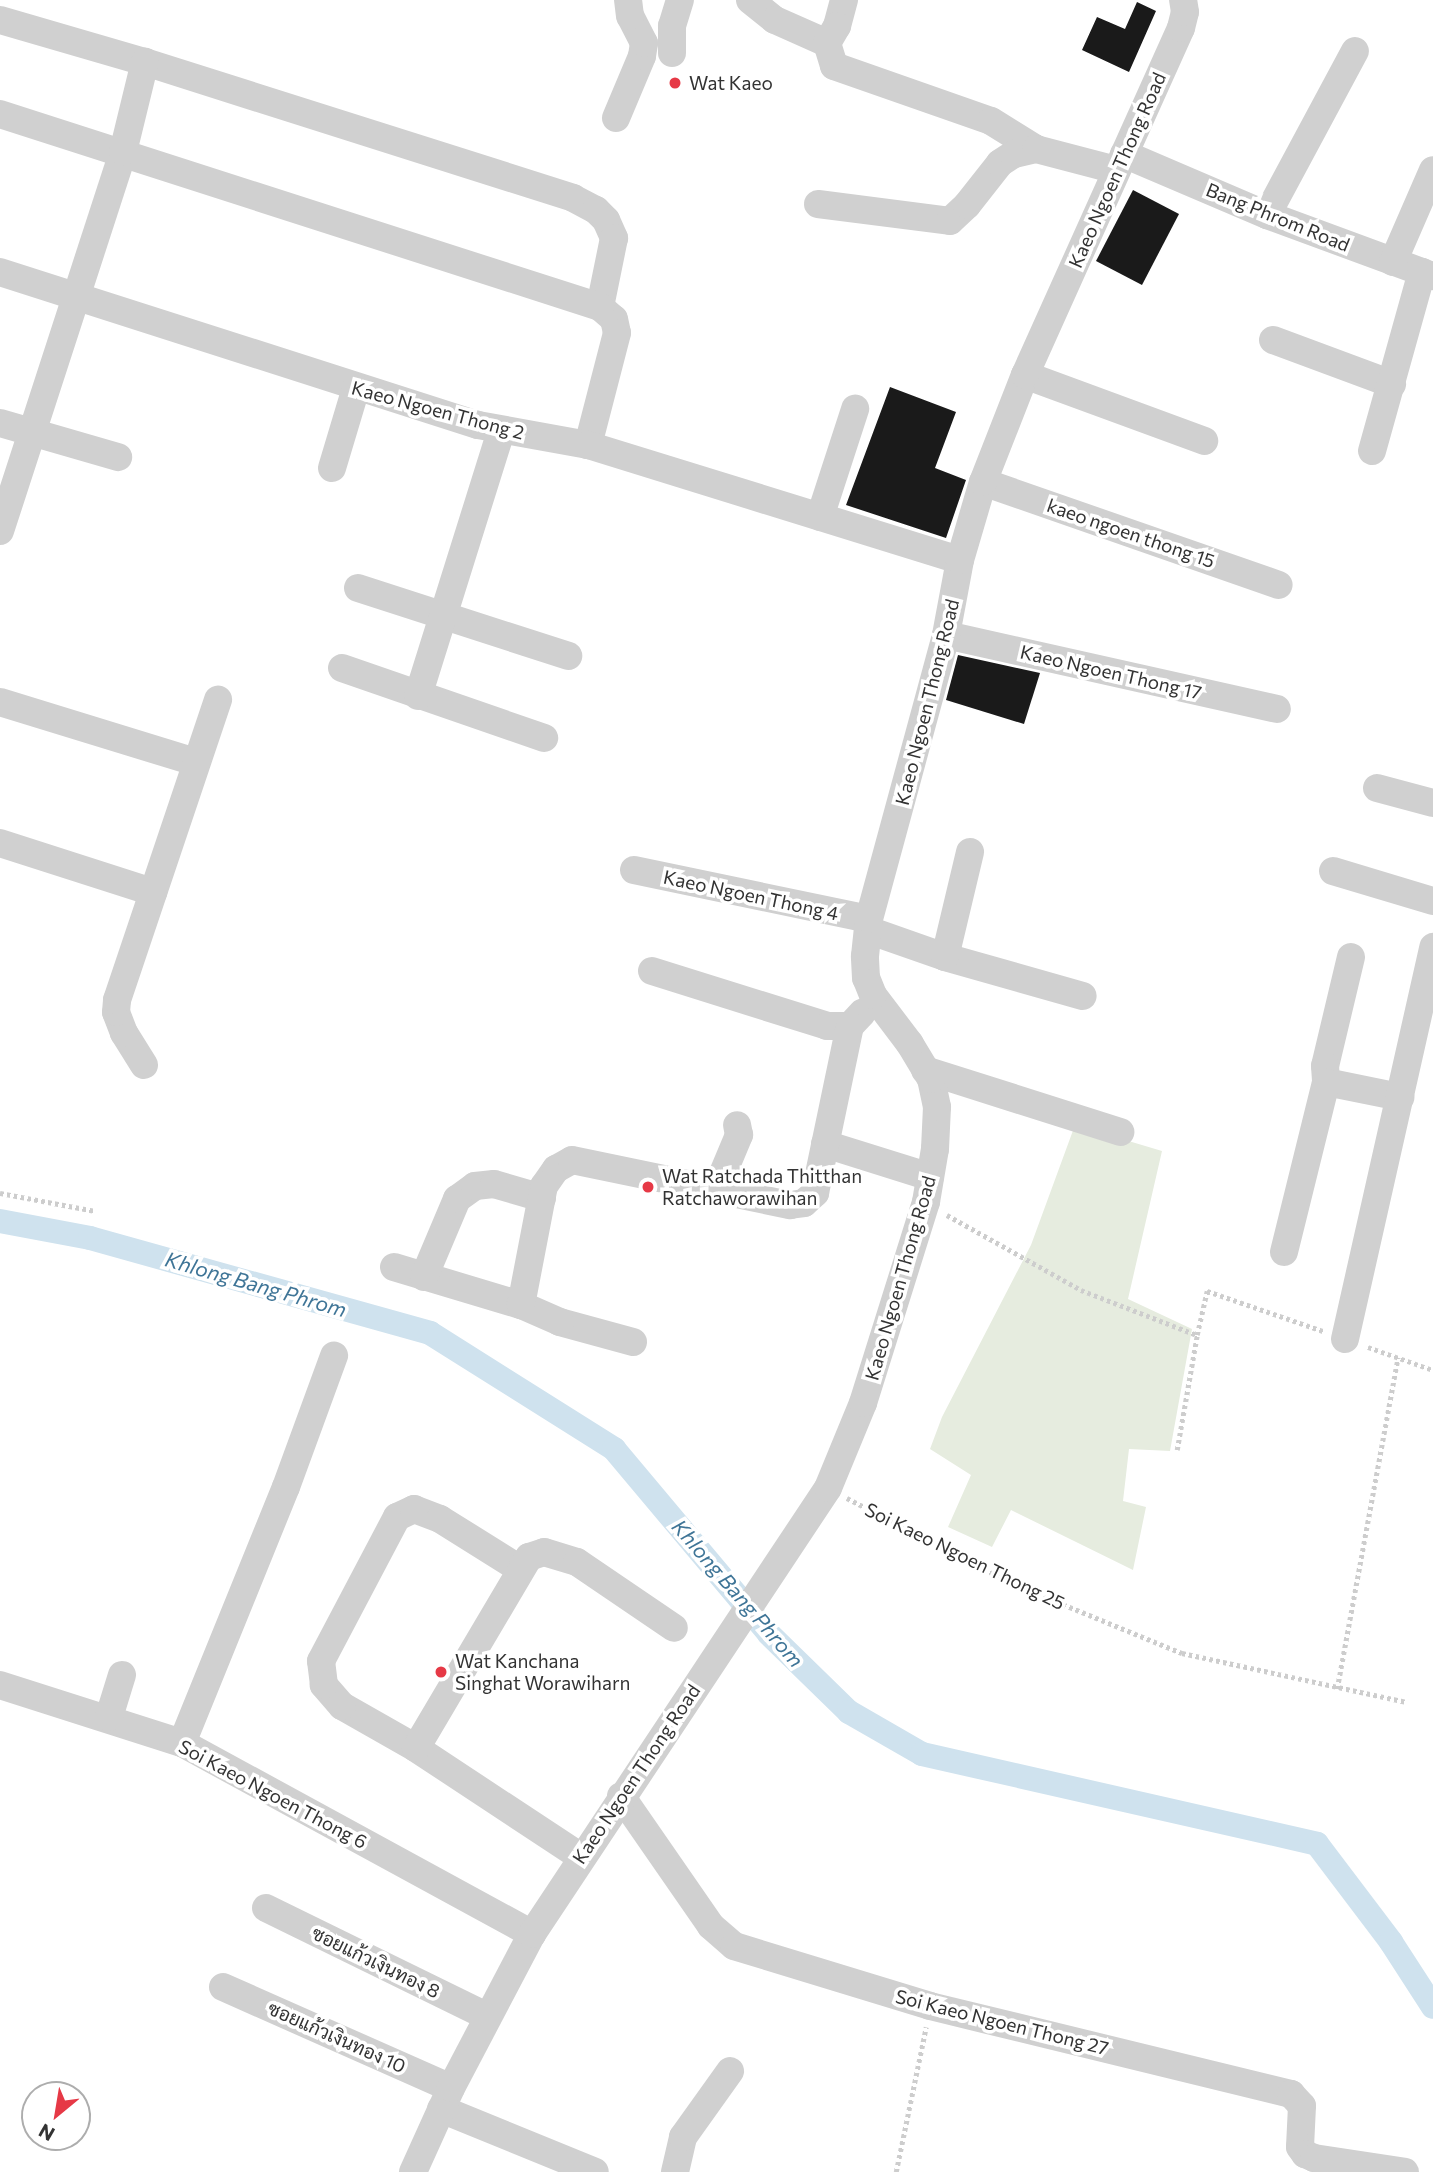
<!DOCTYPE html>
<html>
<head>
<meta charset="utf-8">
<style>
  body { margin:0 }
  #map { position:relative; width:1433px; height:2172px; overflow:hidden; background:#fff; font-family:Commissioner,Sarabun,sans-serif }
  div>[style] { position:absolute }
  .green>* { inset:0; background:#e6ecdf }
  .canal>* { height:24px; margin:-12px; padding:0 12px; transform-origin:12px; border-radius:12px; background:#cfe2ee }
  .building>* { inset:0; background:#1a1a1a }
  .path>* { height:4.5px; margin-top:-2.25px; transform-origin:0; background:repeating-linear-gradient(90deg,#cdcdcd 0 3.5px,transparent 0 7px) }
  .minor>* { height:28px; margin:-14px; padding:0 14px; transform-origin:14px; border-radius:14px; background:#d0d0d0 }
  .dots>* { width:19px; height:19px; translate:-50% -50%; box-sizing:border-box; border:4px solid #fff; border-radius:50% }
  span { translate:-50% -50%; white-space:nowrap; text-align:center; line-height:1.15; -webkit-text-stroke:7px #fff; paint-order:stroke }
  .poi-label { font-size:19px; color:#333 }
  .left { translate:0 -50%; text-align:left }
  .street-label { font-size:19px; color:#333 }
  .water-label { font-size:21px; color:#3f7597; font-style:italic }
  .north { position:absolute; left:21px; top:2081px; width:70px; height:70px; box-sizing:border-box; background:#fff; border:2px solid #adadad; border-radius:50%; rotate:210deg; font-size:19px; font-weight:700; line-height:28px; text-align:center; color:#333 }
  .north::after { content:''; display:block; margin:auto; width:24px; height:32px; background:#e63946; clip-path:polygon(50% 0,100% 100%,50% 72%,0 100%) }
</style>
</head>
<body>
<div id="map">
  <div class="green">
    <div style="clip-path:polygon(1075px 1125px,1162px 1151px,1128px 1299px,1192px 1329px,1170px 1451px,1129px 1449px,1123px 1501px,1146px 1507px,1133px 1570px,1011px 1510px,992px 1547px,948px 1527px,971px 1475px,930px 1449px,942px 1417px,1031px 1245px)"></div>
  </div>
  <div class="canal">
    <div style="left:0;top:1221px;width:92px;rotate:10.7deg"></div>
    <div style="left:90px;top:1238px;width:353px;rotate:15.6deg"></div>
    <div style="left:430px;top:1333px;width:218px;rotate:32.2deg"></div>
    <div style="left:614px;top:1449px;width:241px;rotate:50deg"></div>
    <div style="left:769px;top:1634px;width:112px;rotate:44.3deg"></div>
    <div style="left:849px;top:1712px;width:84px;rotate:29.9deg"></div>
    <div style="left:922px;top:1754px;width:405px;rotate:12.8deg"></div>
    <div style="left:1317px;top:1844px;width:123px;rotate:52.9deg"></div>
    <div style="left:1391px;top:1942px;width:77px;rotate:57.1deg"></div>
  </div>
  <div class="building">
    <div style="clip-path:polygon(1137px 2px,1156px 11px,1129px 72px,1082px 50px,1097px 17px,1125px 29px)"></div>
    <div style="clip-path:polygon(1133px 190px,1179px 214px,1142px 285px,1096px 261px)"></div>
    <div style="clip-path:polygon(890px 387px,956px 412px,935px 468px,966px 480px,946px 538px,846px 505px)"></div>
    <div style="clip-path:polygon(958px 655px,1040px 673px,1024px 724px,946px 700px)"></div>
  </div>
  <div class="path">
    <div style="left:0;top:1193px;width:97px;rotate:10.7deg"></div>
    <div style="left:947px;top:1215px;width:154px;rotate:29.2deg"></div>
    <div style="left:1081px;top:1290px;width:124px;rotate:21.2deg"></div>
    <div style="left:1197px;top:1335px;width:45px;rotate:-77.2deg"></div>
    <div style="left:1207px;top:1291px;width:123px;rotate:19deg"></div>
    <div style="left:1368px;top:1347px;width:69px;rotate:19.5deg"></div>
    <div style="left:1177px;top:1450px;width:117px;rotate:-80.1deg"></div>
    <div style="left:847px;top:1498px;width:185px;rotate:27.4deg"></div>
    <div style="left:1011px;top:1583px;width:185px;rotate:22.3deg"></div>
    <div style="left:1182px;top:1653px;width:230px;rotate:12.3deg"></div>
    <div style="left:1337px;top:1689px;width:337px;rotate:-79.6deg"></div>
    <div style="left:896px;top:2172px;width:148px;rotate:-78.3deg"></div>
  </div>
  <div class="minor">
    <div style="left:750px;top:0;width:32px;rotate:39deg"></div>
    <div style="left:775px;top:20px;width:57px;rotate:23.9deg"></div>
    <div style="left:844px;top:0;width:27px;rotate:105deg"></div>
    <div style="left:837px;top:26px;width:20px;rotate:120deg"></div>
    <div style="left:827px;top:43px;width:24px;rotate:73deg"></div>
    <div style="left:834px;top:66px;width:166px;rotate:19.3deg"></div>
    <div style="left:991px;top:121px;width:53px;rotate:31.9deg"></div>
    <div style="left:0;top:20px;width:151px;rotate:16.2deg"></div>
    <div style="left:145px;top:62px;width:449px;rotate:17.6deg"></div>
    <div style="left:573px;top:198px;width:26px;rotate:28deg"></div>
    <div style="left:596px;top:210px;width:14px;rotate:45deg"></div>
    <div style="left:606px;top:220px;width:20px;rotate:66deg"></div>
    <div style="left:614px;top:238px;width:70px;rotate:101.5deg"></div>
    <div style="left:600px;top:307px;width:18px;rotate:41deg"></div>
    <div style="left:614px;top:319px;width:14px;rotate:78deg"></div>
    <div style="left:617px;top:333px;width:116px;rotate:104.5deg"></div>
    <div style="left:672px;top:53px;width:27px;rotate:-90deg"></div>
    <div style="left:672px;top:26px;width:27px;rotate:-73deg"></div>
    <div style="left:0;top:114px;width:630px;rotate:17.83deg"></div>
    <div style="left:616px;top:118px;width:67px;rotate:-67.2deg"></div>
    <div style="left:642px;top:56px;width:13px;rotate:-81deg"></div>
    <div style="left:644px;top:43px;width:30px;rotate:-117deg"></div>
    <div style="left:630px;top:16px;width:16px;rotate:-97deg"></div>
    <div style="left:1124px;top:154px;width:155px;rotate:23.1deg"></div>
    <div style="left:1267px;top:215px;width:177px;rotate:20.2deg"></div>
    <div style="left:818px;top:204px;width:133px;rotate:7.3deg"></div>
    <div style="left:950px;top:221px;width:23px;rotate:-43deg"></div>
    <div style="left:967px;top:205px;width:53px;rotate:-51.8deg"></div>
    <div style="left:1000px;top:163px;width:17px;rotate:-33deg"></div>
    <div style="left:1014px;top:154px;width:23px;rotate:-13deg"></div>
    <div style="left:1036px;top:149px;width:83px;rotate:14.7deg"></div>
    <div style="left:1267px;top:215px;width:186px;rotate:-61.8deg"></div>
    <div style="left:1393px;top:262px;width:100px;rotate:-66.5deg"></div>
    <div style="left:0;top:272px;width:502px;rotate:17.75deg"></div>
    <div style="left:478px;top:425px;width:112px;rotate:10.3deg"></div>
    <div style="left:588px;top:445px;width:389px;rotate:17.2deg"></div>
    <div style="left:1273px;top:340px;width:127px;rotate:20.3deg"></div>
    <div style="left:1025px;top:375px;width:191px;rotate:20.2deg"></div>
    <div style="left:0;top:423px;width:123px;rotate:16.1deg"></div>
    <div style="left:1372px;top:451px;width:186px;rotate:-74.4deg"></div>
    <div style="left:332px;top:468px;width:84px;rotate:-73.3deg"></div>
    <div style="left:983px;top:482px;width:313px;rotate:19.2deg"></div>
    <div style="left:820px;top:517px;width:114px;rotate:-72deg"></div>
    <div style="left:0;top:531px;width:398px;rotate:-72deg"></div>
    <div style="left:123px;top:152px;width:93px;rotate:-76.3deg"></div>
    <div style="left:358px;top:588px;width:221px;rotate:17.9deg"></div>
    <div style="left:946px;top:635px;width:339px;rotate:12.6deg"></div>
    <div style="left:342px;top:668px;width:214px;rotate:19.1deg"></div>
    <div style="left:418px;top:696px;width:278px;rotate:-72.6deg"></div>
    <div style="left:0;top:702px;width:204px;rotate:17.1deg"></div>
    <div style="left:1377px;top:788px;width:58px;rotate:15deg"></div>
    <div style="left:0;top:843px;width:161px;rotate:17.8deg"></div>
    <div style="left:634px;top:870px;width:240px;rotate:11.8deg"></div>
    <div style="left:1333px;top:871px;width:104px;rotate:16.7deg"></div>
    <div style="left:868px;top:930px;width:82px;rotate:19.3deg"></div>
    <div style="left:945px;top:957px;width:143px;rotate:15.8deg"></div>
    <div style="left:945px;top:957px;width:108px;rotate:-76.6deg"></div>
    <div style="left:1351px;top:957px;width:112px;rotate:103.4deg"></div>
    <div style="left:1325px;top:1066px;width:16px;rotate:86deg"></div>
    <div style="left:1326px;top:1082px;width:76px;rotate:11.5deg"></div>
    <div style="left:652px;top:971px;width:183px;rotate:17.4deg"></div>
    <div style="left:827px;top:1026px;width:23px"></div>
    <div style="left:850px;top:1026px;width:18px;rotate:-47deg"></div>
    <div style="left:144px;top:1065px;width:38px;rotate:-122deg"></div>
    <div style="left:124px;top:1033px;width:22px;rotate:-111deg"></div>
    <div style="left:116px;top:1012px;width:12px;rotate:-85deg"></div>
    <div style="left:117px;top:1000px;width:317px;rotate:-71.4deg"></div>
    <div style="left:925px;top:1070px;width:205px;rotate:17.6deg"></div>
    <div style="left:825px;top:1144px;width:110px;rotate:17.4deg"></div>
    <div style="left:716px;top:1190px;width:60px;rotate:-67.3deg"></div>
    <div style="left:739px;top:1135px;width:10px;rotate:-101deg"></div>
    <div style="left:1284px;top:1252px;width:175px;rotate:-76.1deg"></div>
    <div style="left:394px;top:1267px;width:133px;rotate:16.7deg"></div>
    <div style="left:424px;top:1277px;width:85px;rotate:-67.1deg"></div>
    <div style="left:457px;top:1199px;width:22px;rotate:-36deg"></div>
    <div style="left:475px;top:1186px;width:19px;rotate:-6deg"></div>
    <div style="left:494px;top:1184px;width:50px;rotate:16.3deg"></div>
    <div style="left:1345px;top:1339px;width:402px;rotate:-77.3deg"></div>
    <div style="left:633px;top:1342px;width:76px;rotate:-164.7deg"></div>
    <div style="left:560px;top:1322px;width:43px;rotate:-156.4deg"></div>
    <div style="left:521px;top:1305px;width:121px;rotate:-79.1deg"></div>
    <div style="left:544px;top:1186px;width:21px;rotate:-55deg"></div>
    <div style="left:556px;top:1169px;width:18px;rotate:-29deg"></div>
    <div style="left:572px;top:1160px;width:223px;rotate:11.7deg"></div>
    <div style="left:790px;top:1205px;width:14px;rotate:-8deg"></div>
    <div style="left:804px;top:1203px;width:15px;rotate:-42deg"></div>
    <div style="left:815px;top:1193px;width:171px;rotate:-78.2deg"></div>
    <div style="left:0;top:1685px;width:191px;rotate:17.7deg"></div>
    <div style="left:182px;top:1743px;width:399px;rotate:28.6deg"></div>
    <div style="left:109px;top:1717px;width:44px;rotate:-72.8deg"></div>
    <div style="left:182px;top:1743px;width:276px;rotate:-67.9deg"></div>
    <div style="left:286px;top:1487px;width:140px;rotate:-69.9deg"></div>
    <div style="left:416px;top:1748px;width:85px;rotate:-150.4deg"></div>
    <div style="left:342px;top:1706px;width:28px;rotate:-131deg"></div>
    <div style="left:324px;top:1685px;width:24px;rotate:-97deg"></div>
    <div style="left:321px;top:1661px;width:163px;rotate:-62.2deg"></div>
    <div style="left:397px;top:1517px;width:19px;rotate:-25deg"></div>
    <div style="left:414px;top:1509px;width:28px;rotate:21deg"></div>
    <div style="left:440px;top:1519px;width:94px;rotate:32deg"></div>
    <div style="left:621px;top:1796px;width:158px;rotate:55.3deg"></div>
    <div style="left:711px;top:1926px;width:30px;rotate:41deg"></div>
    <div style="left:734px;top:1946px;width:205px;rotate:17deg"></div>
    <div style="left:930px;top:2006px;width:372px;rotate:13.7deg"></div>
    <div style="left:1291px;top:2094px;width:16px;rotate:47deg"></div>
    <div style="left:1302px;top:2106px;width:41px;rotate:92.8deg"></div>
    <div style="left:1300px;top:2147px;width:9px;rotate:54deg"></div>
    <div style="left:1305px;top:2154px;width:10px;rotate:24deg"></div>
    <div style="left:1314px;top:2158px;width:92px;rotate:8.7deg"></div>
    <div style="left:581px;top:1857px;width:198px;rotate:-146.6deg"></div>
    <div style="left:416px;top:1748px;width:222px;rotate:-59.4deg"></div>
    <div style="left:529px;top:1557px;width:16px;rotate:-18deg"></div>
    <div style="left:544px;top:1552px;width:34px;rotate:17deg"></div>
    <div style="left:577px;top:1562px;width:117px;rotate:34.2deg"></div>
    <div style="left:266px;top:1908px;width:245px;rotate:26.1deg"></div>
    <div style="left:223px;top:1987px;width:249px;rotate:23.9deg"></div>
    <div style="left:441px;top:2109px;width:166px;rotate:22.2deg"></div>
    <div style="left:413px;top:2172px;width:92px;rotate:-65.7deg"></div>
    <div style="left:451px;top:2088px;width:174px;rotate:-62.3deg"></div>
    <div style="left:532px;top:1934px;width:535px;rotate:-56.43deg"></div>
    <div style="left:828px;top:1488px;width:92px;rotate:-67.6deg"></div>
    <div style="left:863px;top:1403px;width:211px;rotate:-72.6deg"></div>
    <div style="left:926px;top:1202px;width:54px;rotate:-80.4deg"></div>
    <div style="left:935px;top:1149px;width:42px;rotate:-87.3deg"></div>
    <div style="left:937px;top:1107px;width:29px;rotate:-102deg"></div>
    <div style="left:931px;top:1079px;width:41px;rotate:-121deg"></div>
    <div style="left:910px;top:1044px;width:61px;rotate:-127.1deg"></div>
    <div style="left:873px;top:995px;width:18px;rotate:-112deg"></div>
    <div style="left:866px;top:978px;width:22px;rotate:-93deg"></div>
    <div style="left:865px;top:956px;width:37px;rotate:-84deg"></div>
    <div style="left:869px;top:919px;width:294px;rotate:-74.8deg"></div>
    <div style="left:946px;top:635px;width:76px;rotate:-79.4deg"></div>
    <div style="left:960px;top:560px;width:81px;rotate:-73.6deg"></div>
    <div style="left:983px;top:482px;width:115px;rotate:-68.6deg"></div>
    <div style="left:1025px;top:375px;width:380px;rotate:-65.8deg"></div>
    <div style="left:1181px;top:28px;width:16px;rotate:-76deg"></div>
    <div style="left:1185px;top:12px;width:12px;rotate:-99deg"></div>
    <div style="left:675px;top:2172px;width:36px;rotate:-77deg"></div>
    <div style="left:683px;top:2137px;width:81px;rotate:-54.5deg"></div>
  </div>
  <div class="dots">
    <div style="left:675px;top:83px;background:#e63946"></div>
    <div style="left:648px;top:1187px;background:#e63946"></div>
    <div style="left:441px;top:1672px;background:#e63946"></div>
  </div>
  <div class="poi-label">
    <span class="left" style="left:689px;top:83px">Wat Kaeo</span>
    <span class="left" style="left:662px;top:1187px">Wat Ratchada Thitthan<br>Ratchaworawihan</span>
    <span class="left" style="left:455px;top:1672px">Wat Kanchana<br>Singhat Worawiharn</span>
  </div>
  <div class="street-label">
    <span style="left:1117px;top:170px;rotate:-66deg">Kaeo Ngoen Thong Road</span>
    <span style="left:1278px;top:217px;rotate:22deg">Bang Phrom Road</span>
    <span style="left:438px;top:410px;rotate:15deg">Kaeo Ngoen Thong 2</span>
    <span style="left:1131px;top:533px;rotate:19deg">kaeo ngoen thong 15</span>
    <span style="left:1111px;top:672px;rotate:13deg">Kaeo Ngoen Thong 17</span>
    <span style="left:927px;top:702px;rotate:-76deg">Kaeo Ngoen Thong Road</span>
    <span style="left:751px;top:895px;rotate:12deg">Kaeo Ngoen Thong 4</span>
    <span style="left:900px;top:1278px;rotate:-74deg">Kaeo Ngoen Thong Road</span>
    <span style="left:965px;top:1556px;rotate:26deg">Soi Kaeo Ngoen Thong 25</span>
    <span style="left:636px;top:1774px;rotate:-56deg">Kaeo Ngoen Thong Road</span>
    <span style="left:273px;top:1794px;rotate:28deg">Soi Kaeo Ngoen Thong 6</span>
    <span style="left:376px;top:1962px;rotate:26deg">ซอยแก้วเงินทอง 8</span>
    <span style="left:1002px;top:2022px;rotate:14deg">Soi Kaeo Ngoen Thong 27</span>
    <span style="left:337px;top:2037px;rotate:24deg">ซอยแก้วเงินทอง 10</span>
  </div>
  <div class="water-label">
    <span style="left:256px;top:1284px;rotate:16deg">Khlong Bang Phrom</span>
    <span style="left:738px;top:1593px;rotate:49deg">Khlong Bang Phrom</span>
  </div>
  <div class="north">N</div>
</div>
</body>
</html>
